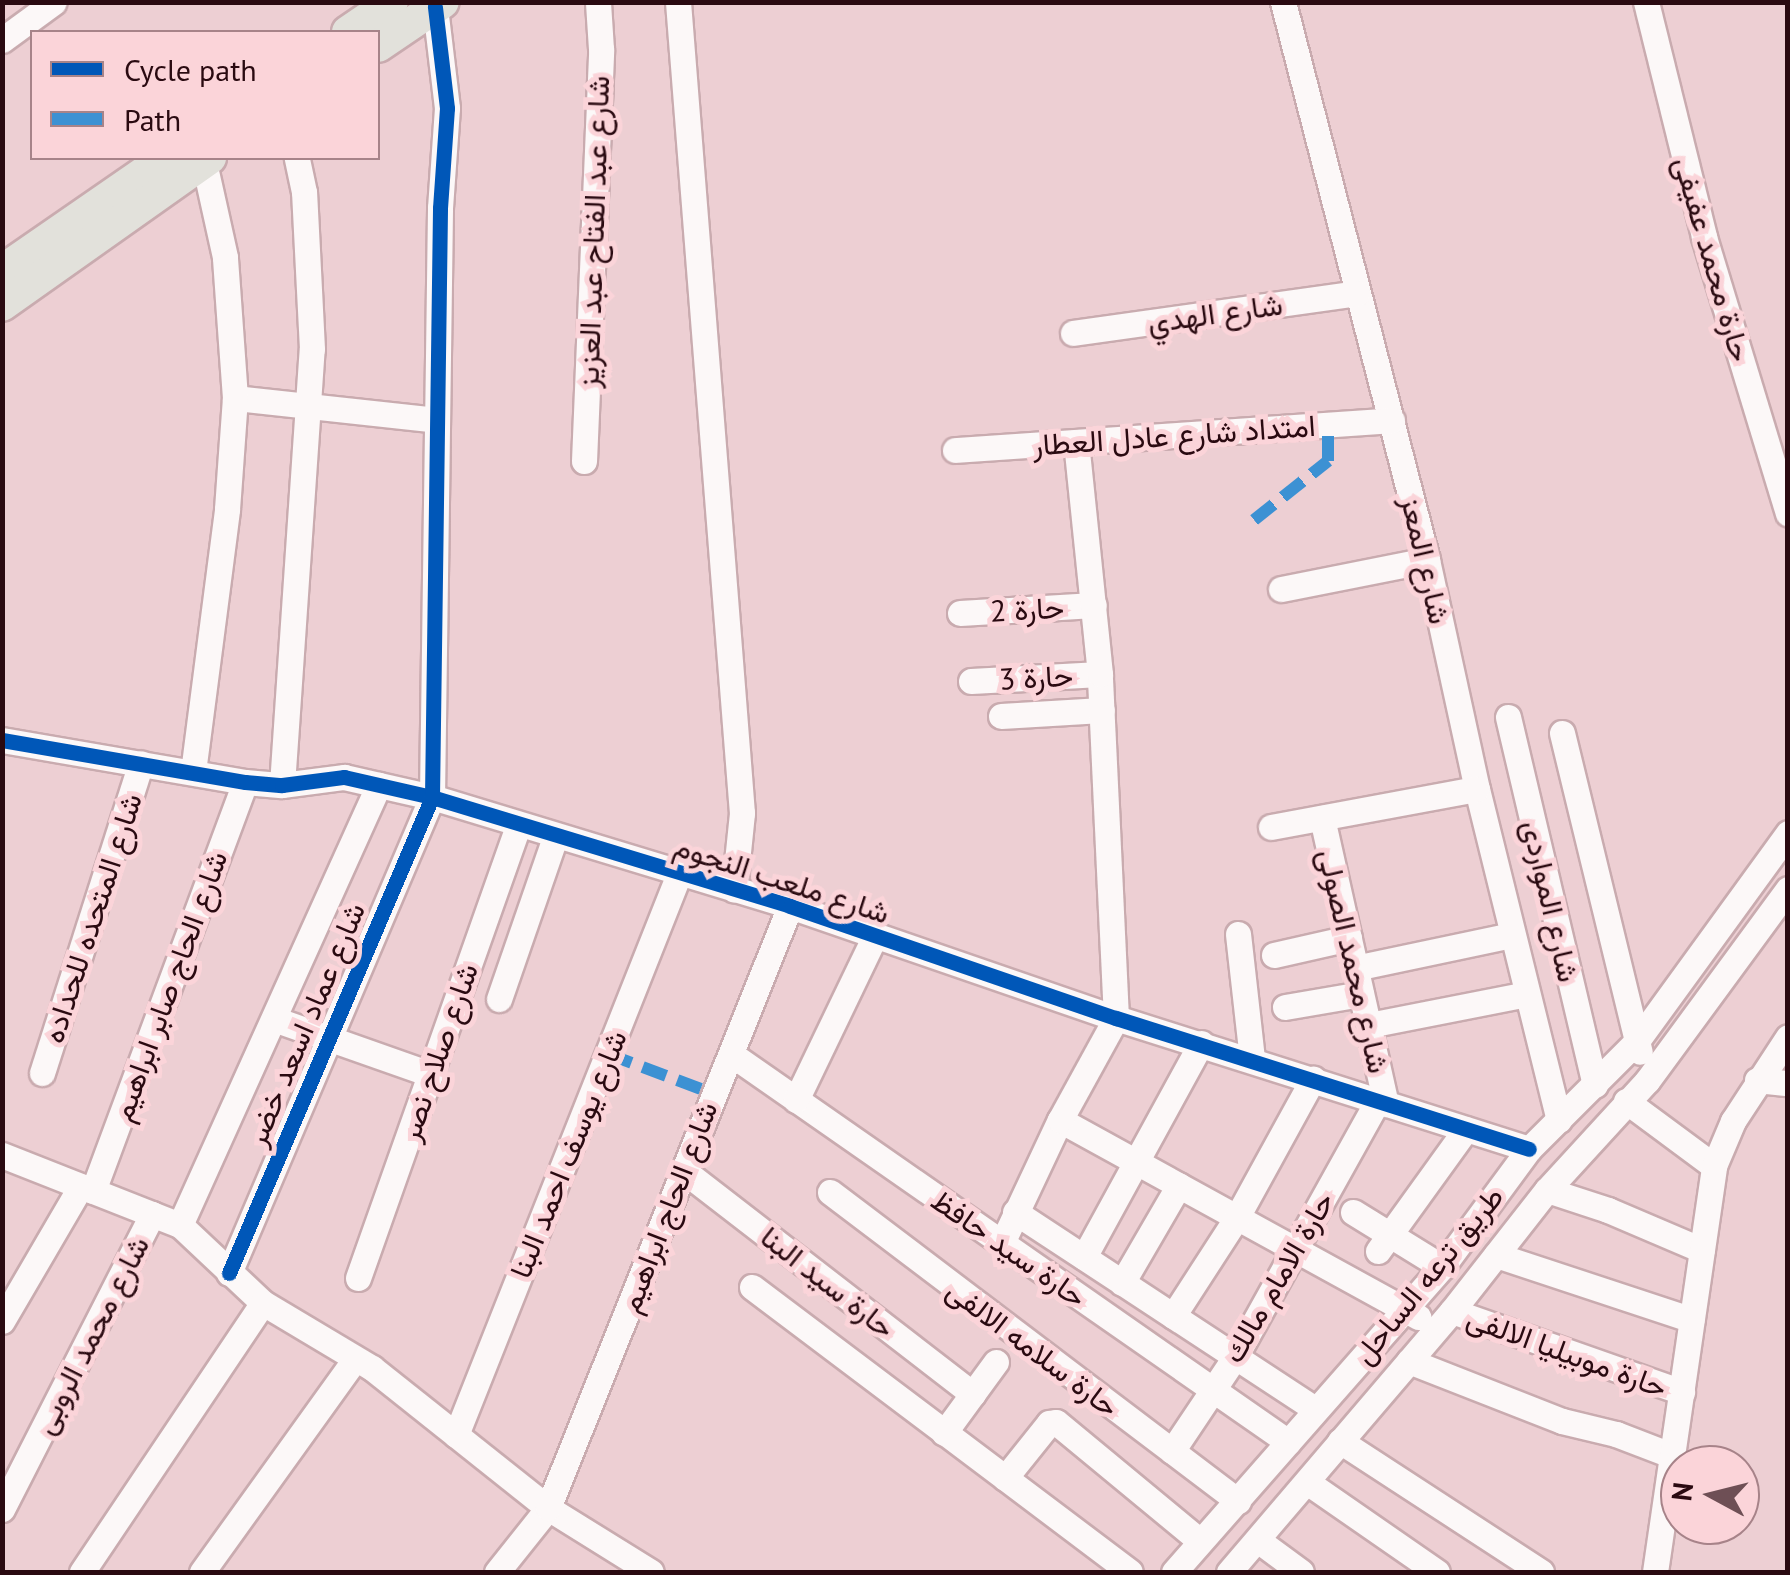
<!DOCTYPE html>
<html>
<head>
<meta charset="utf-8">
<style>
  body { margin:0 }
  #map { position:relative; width:1790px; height:1575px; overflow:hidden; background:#edcfd3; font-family:"PT Sans",Vazirmatn,sans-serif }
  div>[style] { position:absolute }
  .roads { filter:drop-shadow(2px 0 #c9abaf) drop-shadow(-2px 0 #c9abaf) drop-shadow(0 2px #c9abaf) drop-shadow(0 -2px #c9abaf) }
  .minor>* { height:25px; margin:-12.5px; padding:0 12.5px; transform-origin:12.5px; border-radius:12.5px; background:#fcf8f8 }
  .major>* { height:32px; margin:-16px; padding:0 16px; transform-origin:16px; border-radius:16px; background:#e2e1db }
  .quiet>* { height:12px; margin-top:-6px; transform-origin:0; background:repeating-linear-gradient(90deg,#3c91d3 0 25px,transparent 0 37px) }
  .cycleway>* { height:15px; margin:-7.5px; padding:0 7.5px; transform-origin:7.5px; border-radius:7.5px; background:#0057b8 }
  span { translate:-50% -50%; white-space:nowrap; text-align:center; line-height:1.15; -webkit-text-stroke:10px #fbd4d9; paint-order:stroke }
  .street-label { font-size:30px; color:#2a0a11 }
  .frame { position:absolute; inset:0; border:5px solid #2a0a11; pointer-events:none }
  .legend { position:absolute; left:30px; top:30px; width:350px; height:130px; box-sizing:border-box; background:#fbd4d9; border:2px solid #a78389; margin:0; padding:12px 18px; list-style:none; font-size:30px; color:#2a0a11 }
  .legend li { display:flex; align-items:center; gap:20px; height:50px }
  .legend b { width:50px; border:2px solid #a78389 }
  .north { position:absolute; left:1660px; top:1445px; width:100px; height:100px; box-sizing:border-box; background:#fbd4d9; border:2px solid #a78389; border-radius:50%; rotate:277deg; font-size:28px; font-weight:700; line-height:40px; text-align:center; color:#2a0a11 }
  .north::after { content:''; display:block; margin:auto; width:35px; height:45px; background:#6e4f55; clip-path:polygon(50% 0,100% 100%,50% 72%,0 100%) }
</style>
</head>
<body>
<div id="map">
  <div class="roads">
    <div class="minor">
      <div style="left:678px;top:2px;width:814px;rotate:85.49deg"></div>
      <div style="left:742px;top:813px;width:77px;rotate:95.9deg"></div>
      <div style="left:1283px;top:2px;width:576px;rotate:75.53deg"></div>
      <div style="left:1427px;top:560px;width:234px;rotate:77.7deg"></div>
      <div style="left:1477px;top:789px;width:341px;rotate:76.1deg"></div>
      <div style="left:1646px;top:2px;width:242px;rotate:76.1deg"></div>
      <div style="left:1704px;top:237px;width:289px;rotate:73.1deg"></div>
      <div style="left:2px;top:40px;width:64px;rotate:-36.2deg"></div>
      <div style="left:1073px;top:333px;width:287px;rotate:-8deg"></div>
      <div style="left:235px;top:398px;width:202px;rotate:6.2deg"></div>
      <div style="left:955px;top:450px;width:438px;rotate:-3.9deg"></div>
      <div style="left:584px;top:461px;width:412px;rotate:-87.6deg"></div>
      <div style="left:601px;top:49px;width:47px;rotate:-93.7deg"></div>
      <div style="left:1281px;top:589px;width:149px;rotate:-11.2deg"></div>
      <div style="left:960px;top:613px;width:134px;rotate:-3.4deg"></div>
      <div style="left:971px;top:681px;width:129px;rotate:-3.1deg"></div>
      <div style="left:1001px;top:716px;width:101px;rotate:-3.4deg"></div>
      <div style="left:1508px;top:717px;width:378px;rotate:76.7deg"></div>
      <div style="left:1562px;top:733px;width:328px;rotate:76.3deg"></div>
      <div style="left:2px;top:740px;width:247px;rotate:9.8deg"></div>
      <div style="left:245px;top:782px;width:37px;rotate:5deg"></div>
      <div style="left:282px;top:785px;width:63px;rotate:-7.4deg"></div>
      <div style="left:344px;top:777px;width:90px;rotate:12.8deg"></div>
      <div style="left:432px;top:797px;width:374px;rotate:16.9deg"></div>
      <div style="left:790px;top:906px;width:345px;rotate:19deg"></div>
      <div style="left:1116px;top:1018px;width:433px;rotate:17.6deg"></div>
      <div style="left:193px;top:772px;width:265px;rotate:-82.6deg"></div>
      <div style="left:227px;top:509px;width:111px;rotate:-85.9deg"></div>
      <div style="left:235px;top:398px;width:141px;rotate:-94.1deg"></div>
      <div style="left:225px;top:257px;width:97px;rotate:-102.5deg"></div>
      <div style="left:282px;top:785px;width:437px;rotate:-86.1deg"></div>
      <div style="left:312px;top:349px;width:157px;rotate:-92.9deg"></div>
      <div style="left:304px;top:192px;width:35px;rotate:-102deg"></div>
      <div style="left:1322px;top:818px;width:293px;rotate:77.4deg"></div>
      <div style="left:1271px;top:827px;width:209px;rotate:-10.5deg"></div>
      <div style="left:1238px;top:934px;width:125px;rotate:83.6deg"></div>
      <div style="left:1274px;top:955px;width:77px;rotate:-12.8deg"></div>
      <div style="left:1355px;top:968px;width:160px;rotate:-11.9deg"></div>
      <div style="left:499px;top:999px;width:171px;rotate:-70.9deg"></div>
      <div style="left:1285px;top:1007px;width:77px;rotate:-9.7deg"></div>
      <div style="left:274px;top:1019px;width:165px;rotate:19.4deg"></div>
      <div style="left:1369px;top:1025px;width:161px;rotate:-11.1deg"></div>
      <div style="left:731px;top:1054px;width:679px;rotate:34.86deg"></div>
      <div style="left:42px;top:1073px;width:325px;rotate:-72.3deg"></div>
      <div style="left:1757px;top:1080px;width:31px;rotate:6deg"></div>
      <div style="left:796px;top:1100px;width:182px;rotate:-64.3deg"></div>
      <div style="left:1626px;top:1101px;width:109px;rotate:36.5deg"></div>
      <div style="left:1060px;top:1120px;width:409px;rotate:28.8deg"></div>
      <div style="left:2px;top:1155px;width:191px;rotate:21.5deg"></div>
      <div style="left:180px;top:1225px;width:114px;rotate:43.2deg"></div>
      <div style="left:263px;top:1303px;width:127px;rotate:30.8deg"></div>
      <div style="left:372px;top:1368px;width:225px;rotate:38.5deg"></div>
      <div style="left:548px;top:1508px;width:121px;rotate:31.9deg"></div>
      <div style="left:684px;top:1171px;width:365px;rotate:37.7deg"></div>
      <div style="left:1547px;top:1190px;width:64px;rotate:18.2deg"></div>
      <div style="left:1608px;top:1210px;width:102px;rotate:23.1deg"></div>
      <div style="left:93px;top:1191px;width:436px;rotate:-69.6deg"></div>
      <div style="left:830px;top:1192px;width:512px;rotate:37.14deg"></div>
      <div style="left:1015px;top:1212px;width:360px;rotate:33.3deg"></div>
      <div style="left:1353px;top:1212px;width:105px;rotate:31.7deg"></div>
      <div style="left:180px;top:1225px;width:483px;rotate:-65.7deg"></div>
      <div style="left:1002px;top:1243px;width:136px;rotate:-64.8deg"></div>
      <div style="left:1060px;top:1120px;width:116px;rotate:-61.2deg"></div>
      <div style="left:1116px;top:1018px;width:344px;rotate:-92.7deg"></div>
      <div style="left:1100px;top:674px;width:233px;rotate:-95.9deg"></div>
      <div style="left:1378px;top:1251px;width:150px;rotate:-54.2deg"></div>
      <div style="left:1496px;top:1255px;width:206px;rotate:18.3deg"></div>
      <div style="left:1084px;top:1257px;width:244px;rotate:-61.3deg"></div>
      <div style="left:229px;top:1273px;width:517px;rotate:-66.9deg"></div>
      <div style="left:432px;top:797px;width:589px;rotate:-89.22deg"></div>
      <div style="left:440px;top:208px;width:100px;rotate:-86deg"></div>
      <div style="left:447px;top:108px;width:102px;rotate:-96.8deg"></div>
      <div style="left:358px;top:1278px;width:480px;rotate:-70.5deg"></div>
      <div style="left:1122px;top:1283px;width:113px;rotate:-59.8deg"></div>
      <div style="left:752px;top:1287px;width:473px;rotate:37deg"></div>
      <div style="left:1452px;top:1311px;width:244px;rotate:19.4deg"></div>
      <div style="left:1173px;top:1316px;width:118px;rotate:-57.1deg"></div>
      <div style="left:1237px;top:1217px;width:158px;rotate:-61.2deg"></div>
      <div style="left:2px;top:1321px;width:156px;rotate:-59.7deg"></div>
      <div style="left:1409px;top:1361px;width:164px;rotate:21.4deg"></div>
      <div style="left:1562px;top:1421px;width:56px;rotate:13.5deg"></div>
      <div style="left:1616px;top:1434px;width:61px;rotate:21.1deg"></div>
      <div style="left:944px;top:1433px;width:88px;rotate:-53.8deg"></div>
      <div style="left:456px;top:1435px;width:604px;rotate:-68.32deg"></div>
      <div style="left:1340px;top:1441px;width:240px;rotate:33.1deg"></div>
      <div style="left:1172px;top:1451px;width:113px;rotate:-56.2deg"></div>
      <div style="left:1235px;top:1357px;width:294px;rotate:-60.9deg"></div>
      <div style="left:1005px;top:1478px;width:70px;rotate:-51.3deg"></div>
      <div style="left:1049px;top:1423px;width:7px;rotate:-8deg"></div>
      <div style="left:1056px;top:1422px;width:187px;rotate:39.6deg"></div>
      <div style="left:1307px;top:1482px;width:158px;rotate:34.7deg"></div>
      <div style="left:2px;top:1509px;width:331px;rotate:-63deg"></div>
      <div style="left:1259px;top:1541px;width:52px;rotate:36.4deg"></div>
      <div style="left:82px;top:1572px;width:324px;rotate:-56.1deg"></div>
      <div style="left:202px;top:1572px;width:262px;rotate:-54.3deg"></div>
      <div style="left:497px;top:1572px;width:82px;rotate:-51.4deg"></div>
      <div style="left:548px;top:1508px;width:649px;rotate:-68.1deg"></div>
      <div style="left:1174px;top:1572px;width:406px;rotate:-48.7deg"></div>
      <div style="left:1442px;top:1267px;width:147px;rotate:-53.6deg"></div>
      <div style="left:1529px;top:1149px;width:153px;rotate:-45deg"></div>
      <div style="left:1637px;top:1041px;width:257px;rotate:-54deg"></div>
      <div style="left:1229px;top:1572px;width:343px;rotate:-49.5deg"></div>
      <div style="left:1452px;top:1311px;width:154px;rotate:-51.9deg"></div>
      <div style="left:1547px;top:1190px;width:148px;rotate:-47.5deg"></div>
      <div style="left:1647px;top:1081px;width:238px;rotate:-53.7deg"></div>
      <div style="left:1655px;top:1572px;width:410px;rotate:-81.7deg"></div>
      <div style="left:1714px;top:1166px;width:49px;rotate:-67.1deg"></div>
      <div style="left:1733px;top:1121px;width:100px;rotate:-56.8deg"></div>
    </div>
    <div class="major">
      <div style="left:348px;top:32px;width:53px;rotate:-34.3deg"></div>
      <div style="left:378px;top:46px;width:78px;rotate:-34.1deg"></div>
      <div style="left:2px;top:271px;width:198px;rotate:-34.7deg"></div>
      <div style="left:2px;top:305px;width:255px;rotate:-35.3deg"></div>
    </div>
  </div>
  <div class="quiet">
    <div style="left:1254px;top:520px;width:95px;rotate:-38.6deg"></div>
    <div style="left:1328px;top:461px;width:36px;rotate:-90deg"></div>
    <div style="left:608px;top:1054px;width:111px;rotate:20.6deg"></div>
  </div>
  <div class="cycleway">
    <div style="left:2px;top:740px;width:247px;rotate:9.8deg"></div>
    <div style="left:245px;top:782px;width:37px;rotate:5deg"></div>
    <div style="left:282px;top:785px;width:63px;rotate:-7.4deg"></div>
    <div style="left:344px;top:777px;width:90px;rotate:12.8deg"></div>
    <div style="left:432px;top:797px;width:374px;rotate:16.9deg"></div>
    <div style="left:790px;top:906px;width:345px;rotate:19deg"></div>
    <div style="left:1116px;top:1018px;width:433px;rotate:17.6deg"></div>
    <div style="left:229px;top:1273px;width:517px;rotate:-66.9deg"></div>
    <div style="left:432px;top:797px;width:589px;rotate:-89.22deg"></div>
    <div style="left:440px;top:208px;width:100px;rotate:-86deg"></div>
    <div style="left:447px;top:108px;width:102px;rotate:-96.8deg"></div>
  </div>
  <div class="street-label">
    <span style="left:593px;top:232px;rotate:-88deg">شارع عبد الفتاح عبد العزيز</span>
    <span style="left:1713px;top:259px;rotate:74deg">حارة محمد عفيفى</span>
    <span style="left:1215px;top:313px;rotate:-8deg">شارع الهدي</span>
    <span style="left:1174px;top:435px;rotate:-4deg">امتداد شارع عادل العطار</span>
    <span style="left:1426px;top:560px;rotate:77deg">شارع المعز</span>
    <span style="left:1027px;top:609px;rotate:-3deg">حارة 2</span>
    <span style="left:1036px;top:677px;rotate:-3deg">حارة 3</span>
    <span style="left:782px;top:879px;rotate:18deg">شارع ملعب النجوم</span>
    <span style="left:1551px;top:901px;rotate:77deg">شارع المواردى</span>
    <span style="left:92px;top:918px;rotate:-72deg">شارع المتحده للحداده</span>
    <span style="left:1354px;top:961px;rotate:77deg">شارع محمد الصولى</span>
    <span style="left:169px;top:986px;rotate:-70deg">شارع الحاج صابر ابراهيم</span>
    <span style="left:305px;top:1024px;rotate:-67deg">شارع عماد اسعد خضر</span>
    <span style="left:438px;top:1052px;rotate:-71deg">شارع صلاح نصر</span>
    <span style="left:568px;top:1154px;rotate:-68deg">شارع يوسف احمد البنا</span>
    <span style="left:668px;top:1207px;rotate:-69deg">شارع الحاج ابراهيم</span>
    <span style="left:1009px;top:1248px;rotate:35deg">حارة سيد حافظ</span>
    <span style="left:1428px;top:1275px;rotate:-51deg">طريق ترعه الساحل</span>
    <span style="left:1278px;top:1277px;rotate:-60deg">حارة الامام مالك</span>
    <span style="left:828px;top:1282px;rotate:38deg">حارة سيد البنا</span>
    <span style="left:91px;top:1335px;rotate:-63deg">شارع محمد الروبى</span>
    <span style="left:1033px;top:1348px;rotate:37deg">حارة سلامه الالفى</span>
    <span style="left:1567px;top:1352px;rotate:20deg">حارة موبيليا الالفى</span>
  </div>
  <div class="frame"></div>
  <ul class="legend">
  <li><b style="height:12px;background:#0057b8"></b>Cycle path</li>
  <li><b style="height:12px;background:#3c91d3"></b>Path</li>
  </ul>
  <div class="north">N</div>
</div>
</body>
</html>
